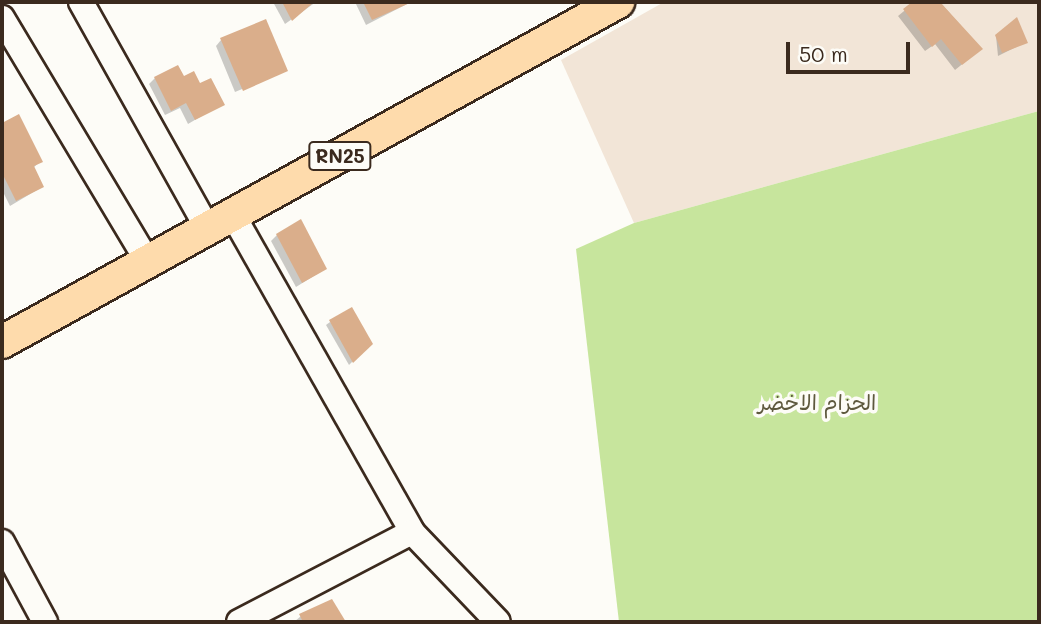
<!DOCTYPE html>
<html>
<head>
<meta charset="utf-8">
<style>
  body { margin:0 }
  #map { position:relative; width:1041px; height:624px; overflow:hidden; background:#fdfcf7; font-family:Mali,"Playpen Sans Arabic",sans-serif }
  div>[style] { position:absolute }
  .built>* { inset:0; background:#f2e5d7 }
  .green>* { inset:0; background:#c7e59d }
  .shadow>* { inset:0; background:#0003 }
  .building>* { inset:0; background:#daae8b }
  .roads { filter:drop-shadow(2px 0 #3b2a1e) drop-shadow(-2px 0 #3b2a1e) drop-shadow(0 2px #3b2a1e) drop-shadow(0 -2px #3b2a1e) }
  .minor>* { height:24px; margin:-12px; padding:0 12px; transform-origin:12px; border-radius:12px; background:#fdfcf7 }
  .major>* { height:32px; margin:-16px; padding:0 16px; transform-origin:16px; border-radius:16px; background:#fedbac }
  span { translate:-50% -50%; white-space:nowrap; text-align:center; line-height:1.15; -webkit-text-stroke:7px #fdfcf7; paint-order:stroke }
  .shield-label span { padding:2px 5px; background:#fdfcf7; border:2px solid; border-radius:5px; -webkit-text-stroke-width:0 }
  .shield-label { font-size:19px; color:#3b2a1e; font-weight:700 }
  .park-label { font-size:21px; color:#5e593e }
  .frame { position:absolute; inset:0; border:4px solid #3b2a1e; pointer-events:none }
  .scale { position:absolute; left:786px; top:42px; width:124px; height:32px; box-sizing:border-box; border:4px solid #3b2a1e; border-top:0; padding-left:9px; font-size:21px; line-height:24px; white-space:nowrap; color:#3b2a1e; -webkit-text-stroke:5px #fdfcf7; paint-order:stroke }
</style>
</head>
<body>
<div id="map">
  <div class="built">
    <div style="clip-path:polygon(664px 2px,1039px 2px,1039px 111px,634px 223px,561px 60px)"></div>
  </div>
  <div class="green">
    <div style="clip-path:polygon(1039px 111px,1039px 622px,619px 622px,576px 249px,634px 223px)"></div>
  </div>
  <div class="shadow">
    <div style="clip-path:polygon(273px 2px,316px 2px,285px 24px)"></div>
    <div style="clip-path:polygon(355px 2px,411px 2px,366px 25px)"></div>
    <div style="clip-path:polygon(915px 2px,940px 2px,981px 49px,955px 70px,935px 44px,925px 51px,898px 16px)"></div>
    <div style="clip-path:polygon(996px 36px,1026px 42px,998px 56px)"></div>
    <div style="clip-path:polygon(221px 40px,286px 71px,235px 92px,216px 46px)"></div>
    <div style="clip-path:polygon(155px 78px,183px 78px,222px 104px,188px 124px,180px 108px,165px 115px,149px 84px)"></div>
    <div style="clip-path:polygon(18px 117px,41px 161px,33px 168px,42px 187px,10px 206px,2px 190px,2px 129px)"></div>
    <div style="clip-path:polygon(277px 235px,325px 269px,296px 287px,271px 241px)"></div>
    <div style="clip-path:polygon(330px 322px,371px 343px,349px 365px,326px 325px)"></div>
    <div style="clip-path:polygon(331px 601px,344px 622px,294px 622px,301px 616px)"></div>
  </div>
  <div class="building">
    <div style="clip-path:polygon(282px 2px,314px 2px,292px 21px)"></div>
    <div style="clip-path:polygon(363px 2px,412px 2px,372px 20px)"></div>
    <div style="clip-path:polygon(912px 2px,940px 2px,983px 49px,962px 65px,941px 39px,932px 47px,903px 9px)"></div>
    <div style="clip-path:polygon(1017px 17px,1028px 43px,1002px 53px,995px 35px)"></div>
    <div style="clip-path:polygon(266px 19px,288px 71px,243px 91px,220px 38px)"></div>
    <div style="clip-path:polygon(178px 65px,184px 76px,194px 71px,200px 83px,211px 78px,225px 105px,195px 120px,186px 103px,171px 111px,154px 77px)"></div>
    <div style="clip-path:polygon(19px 114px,43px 162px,34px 166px,44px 187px,16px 201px,2px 173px,2px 123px)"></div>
    <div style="clip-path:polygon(301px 219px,327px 269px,302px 283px,276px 234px)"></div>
    <div style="clip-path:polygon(352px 307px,373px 344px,353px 363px,329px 320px)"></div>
    <div style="clip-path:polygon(332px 599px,346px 622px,303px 622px,299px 614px)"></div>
  </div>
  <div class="roads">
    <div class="minor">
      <div style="left:81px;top:2px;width:260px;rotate:60.8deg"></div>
      <div style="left:2px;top:18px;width:269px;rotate:59.1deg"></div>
      <div style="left:233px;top:215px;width:364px;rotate:60.5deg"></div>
      <div style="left:412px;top:532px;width:124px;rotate:46.3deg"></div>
      <div style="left:2px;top:542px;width:91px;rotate:61.7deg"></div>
      <div style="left:239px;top:622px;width:195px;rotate:-27.5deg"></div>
    </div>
    <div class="major">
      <div style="left:2px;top:342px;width:704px;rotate:-28.9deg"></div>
    </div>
  </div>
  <div class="shield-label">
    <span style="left:340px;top:156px">RN25</span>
  </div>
  <div class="park-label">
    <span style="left:817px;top:402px">الحزام الاخضر</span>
  </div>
  <div class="frame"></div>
  <div class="scale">50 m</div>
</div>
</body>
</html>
